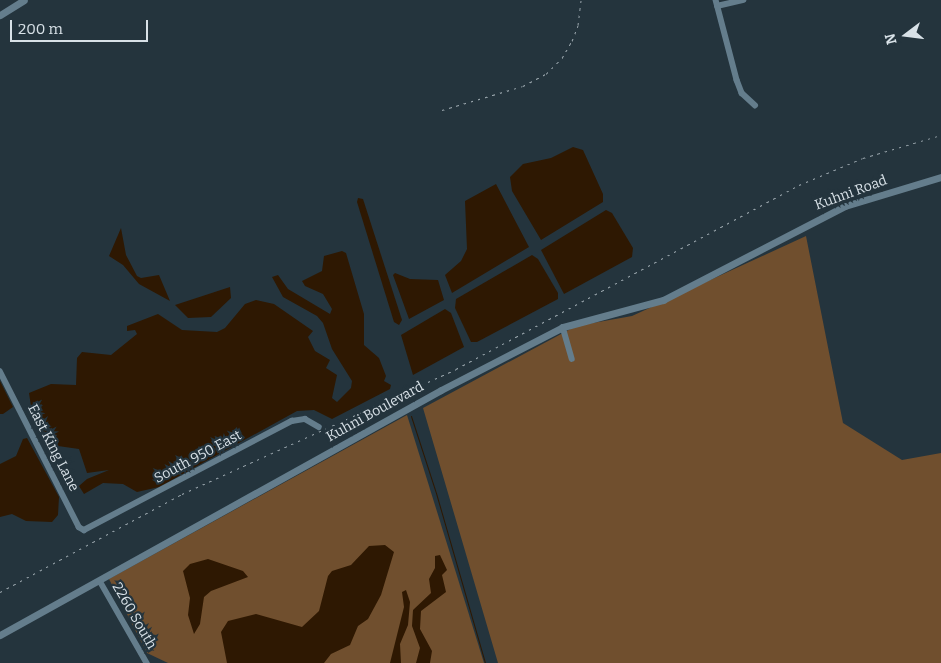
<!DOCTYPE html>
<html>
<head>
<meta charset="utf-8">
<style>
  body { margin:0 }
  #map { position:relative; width:941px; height:663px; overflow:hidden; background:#24343d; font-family:Bitter,serif }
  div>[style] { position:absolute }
  .green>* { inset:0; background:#704f2e }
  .water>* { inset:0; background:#2e1802 }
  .stream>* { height:1px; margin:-0.5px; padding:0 0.5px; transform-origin:0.5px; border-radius:0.5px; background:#2e1802 }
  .minor>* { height:5.5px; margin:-2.75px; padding:0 2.75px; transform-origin:2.75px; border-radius:2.75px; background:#647d8c }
  .tertiary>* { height:7px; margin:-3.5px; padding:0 3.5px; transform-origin:3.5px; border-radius:3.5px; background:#647d8c }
  .rail>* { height:1px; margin-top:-0.5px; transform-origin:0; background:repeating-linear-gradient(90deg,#9aa6ad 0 2.5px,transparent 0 7.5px) }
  span { translate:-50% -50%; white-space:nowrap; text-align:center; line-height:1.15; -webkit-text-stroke:4.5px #24343d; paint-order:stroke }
  .street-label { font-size:14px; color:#d8e1e7 }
  .north { position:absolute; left:881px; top:10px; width:50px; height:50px; -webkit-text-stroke:4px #24343d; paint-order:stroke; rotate:255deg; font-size:14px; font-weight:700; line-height:20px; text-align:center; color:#d8e1e7 }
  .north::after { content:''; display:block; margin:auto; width:18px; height:22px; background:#d8e1e7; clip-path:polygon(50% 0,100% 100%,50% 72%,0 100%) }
  .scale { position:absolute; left:10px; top:20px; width:138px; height:22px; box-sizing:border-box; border:2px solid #d8e1e7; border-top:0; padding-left:6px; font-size:15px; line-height:18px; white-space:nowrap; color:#d8e1e7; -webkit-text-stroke:4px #24343d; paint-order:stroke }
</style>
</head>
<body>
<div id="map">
  <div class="green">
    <div style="clip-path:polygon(806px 236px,843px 423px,902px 460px,941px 453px,941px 663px,498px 663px,423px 408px,576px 326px,632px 316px)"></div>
    <div style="clip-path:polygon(407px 415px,484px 663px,168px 663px,147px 653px,109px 579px)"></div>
  </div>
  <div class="water">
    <div style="clip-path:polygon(573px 147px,583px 150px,603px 194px,603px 202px,541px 240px,512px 191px,510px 177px,523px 164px,551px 158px)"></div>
    <div style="clip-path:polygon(496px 184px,529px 247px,452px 293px,445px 275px,461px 261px,467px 249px,465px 201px)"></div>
    <div style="clip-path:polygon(358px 198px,363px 199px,402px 320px,399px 325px,394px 322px,357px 202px)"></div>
    <div style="clip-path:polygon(606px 210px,612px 213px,633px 248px,632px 257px,564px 294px,541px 250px)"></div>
    <div style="clip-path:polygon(121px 228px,126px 255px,137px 276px,141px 278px,159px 275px,170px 301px,139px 284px,123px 265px,109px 256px)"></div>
    <div style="clip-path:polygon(342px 251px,346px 253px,364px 314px,364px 345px,379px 358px,386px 376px,384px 381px,391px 385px,390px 389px,332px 419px,314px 410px,297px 411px,159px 487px,137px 492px,123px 484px,103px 483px,84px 494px,79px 486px,87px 479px,109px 470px,87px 473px,79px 449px,44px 444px,39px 425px,32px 413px,29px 393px,51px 384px,76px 385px,77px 358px,82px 352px,111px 355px,137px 334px,135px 330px,127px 331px,127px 326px,158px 314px,182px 330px,217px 332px,225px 328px,245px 304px,256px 300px,274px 304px,313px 331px,308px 337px,315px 351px,330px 360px,326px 368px,337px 375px,332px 398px,337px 402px,351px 388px,352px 381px,332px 349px,323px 323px,317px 316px,283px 297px,272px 277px,278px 275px,288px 289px,330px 314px,332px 309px,323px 294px,305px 286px,302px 281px,322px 271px,324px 256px)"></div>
    <div style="clip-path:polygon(532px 255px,538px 259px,558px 293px,558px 299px,477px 342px,471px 342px,455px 308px,456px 299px)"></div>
    <div style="clip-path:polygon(395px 273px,410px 279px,438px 280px,444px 300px,409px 319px,393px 275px)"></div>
    <div style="clip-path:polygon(230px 287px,231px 298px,211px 317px,188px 318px,175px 305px)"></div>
    <div style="clip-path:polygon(445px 309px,451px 313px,464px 347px,413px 375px,401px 335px)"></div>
    <div style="clip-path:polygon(0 381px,13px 407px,3px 414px,0 414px)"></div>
    <div style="clip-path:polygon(27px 438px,59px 497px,58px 515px,52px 522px,26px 521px,12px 514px,0 517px,0 464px,16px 456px,23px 439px)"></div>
    <div style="clip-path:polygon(385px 545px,394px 552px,381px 595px,368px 619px,358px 626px,350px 645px,331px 654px,324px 663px,227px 663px,221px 632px,228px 621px,256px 614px,302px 627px,319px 611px,328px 576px,332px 571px,351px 565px,369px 546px)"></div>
    <div style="clip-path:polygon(440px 555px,447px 570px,442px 575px,446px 592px,421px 611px,420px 629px,432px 651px,430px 663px,416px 663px,420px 648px,412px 626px,413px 610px,431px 593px,429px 579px,435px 568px,435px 556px)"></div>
    <div style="clip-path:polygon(208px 559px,243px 571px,248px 577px,211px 591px,204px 597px,200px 624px,194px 634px,188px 615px,190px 598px,183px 571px,190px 564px)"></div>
    <div style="clip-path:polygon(406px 590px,410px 602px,408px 625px,400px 644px,401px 663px,390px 663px,404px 607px,402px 592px)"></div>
  </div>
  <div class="stream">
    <div style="left:411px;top:416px;width:81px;rotate:72deg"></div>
    <div style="left:436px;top:493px;width:177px;rotate:73.9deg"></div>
  </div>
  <div class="minor">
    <div style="left:716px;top:0;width:83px;rotate:75.3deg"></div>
    <div style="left:737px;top:80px;width:14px;rotate:69deg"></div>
    <div style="left:742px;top:93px;width:18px;rotate:43deg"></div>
    <div style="left:717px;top:6px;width:27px;rotate:-13deg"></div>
    <div style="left:563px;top:327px;width:33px;rotate:74deg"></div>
    <div style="left:0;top:371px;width:175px;rotate:63.1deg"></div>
    <div style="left:79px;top:527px;width:6px;rotate:31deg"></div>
    <div style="left:84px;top:530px;width:235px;rotate:-27.7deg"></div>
    <div style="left:292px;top:421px;width:13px;rotate:-9deg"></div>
    <div style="left:305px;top:419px;width:16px;rotate:30deg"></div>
    <div style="left:100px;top:581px;width:95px;rotate:60.2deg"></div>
  </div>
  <div class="tertiary">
    <div style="left:0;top:15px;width:28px;rotate:-32deg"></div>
    <div style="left:0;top:635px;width:504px;rotate:-29.05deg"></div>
    <div style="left:441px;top:390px;width:137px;rotate:-27.3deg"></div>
    <div style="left:563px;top:327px;width:104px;rotate:-15.1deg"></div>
    <div style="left:663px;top:300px;width:205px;rotate:-27.3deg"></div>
    <div style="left:845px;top:206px;width:100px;rotate:-16.8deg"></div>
  </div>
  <div class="rail">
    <div style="left:442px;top:110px;width:84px;rotate:-16.5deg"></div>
    <div style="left:523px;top:86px;width:26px;rotate:-28deg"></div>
    <div style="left:546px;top:74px;width:23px;rotate:-45deg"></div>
    <div style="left:562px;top:58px;width:20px;rotate:-60deg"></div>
    <div style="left:572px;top:41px;width:17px;rotate:-69deg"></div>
    <div style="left:578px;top:25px;width:25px;rotate:-83deg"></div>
    <div style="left:0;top:592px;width:207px;rotate:-28.3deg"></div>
    <div style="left:182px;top:494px;width:301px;rotate:-24.5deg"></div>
    <div style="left:456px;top:369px;width:389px;rotate:-28.2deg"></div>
    <div style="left:799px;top:185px;width:69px;rotate:-22.9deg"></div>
    <div style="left:863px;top:158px;width:81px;rotate:-16.4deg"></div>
  </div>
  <div class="street-label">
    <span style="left:851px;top:193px;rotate:-20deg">Kuhni Road</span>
    <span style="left:375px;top:412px;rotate:-29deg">Kuhni Boulevard</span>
    <span style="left:53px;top:448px;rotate:63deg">East King Lane</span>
    <span style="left:198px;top:457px;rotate:-28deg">South 950 East</span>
    <span style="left:134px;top:616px;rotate:60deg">2260 South</span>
  </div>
  <div class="north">N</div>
  <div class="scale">200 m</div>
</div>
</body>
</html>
